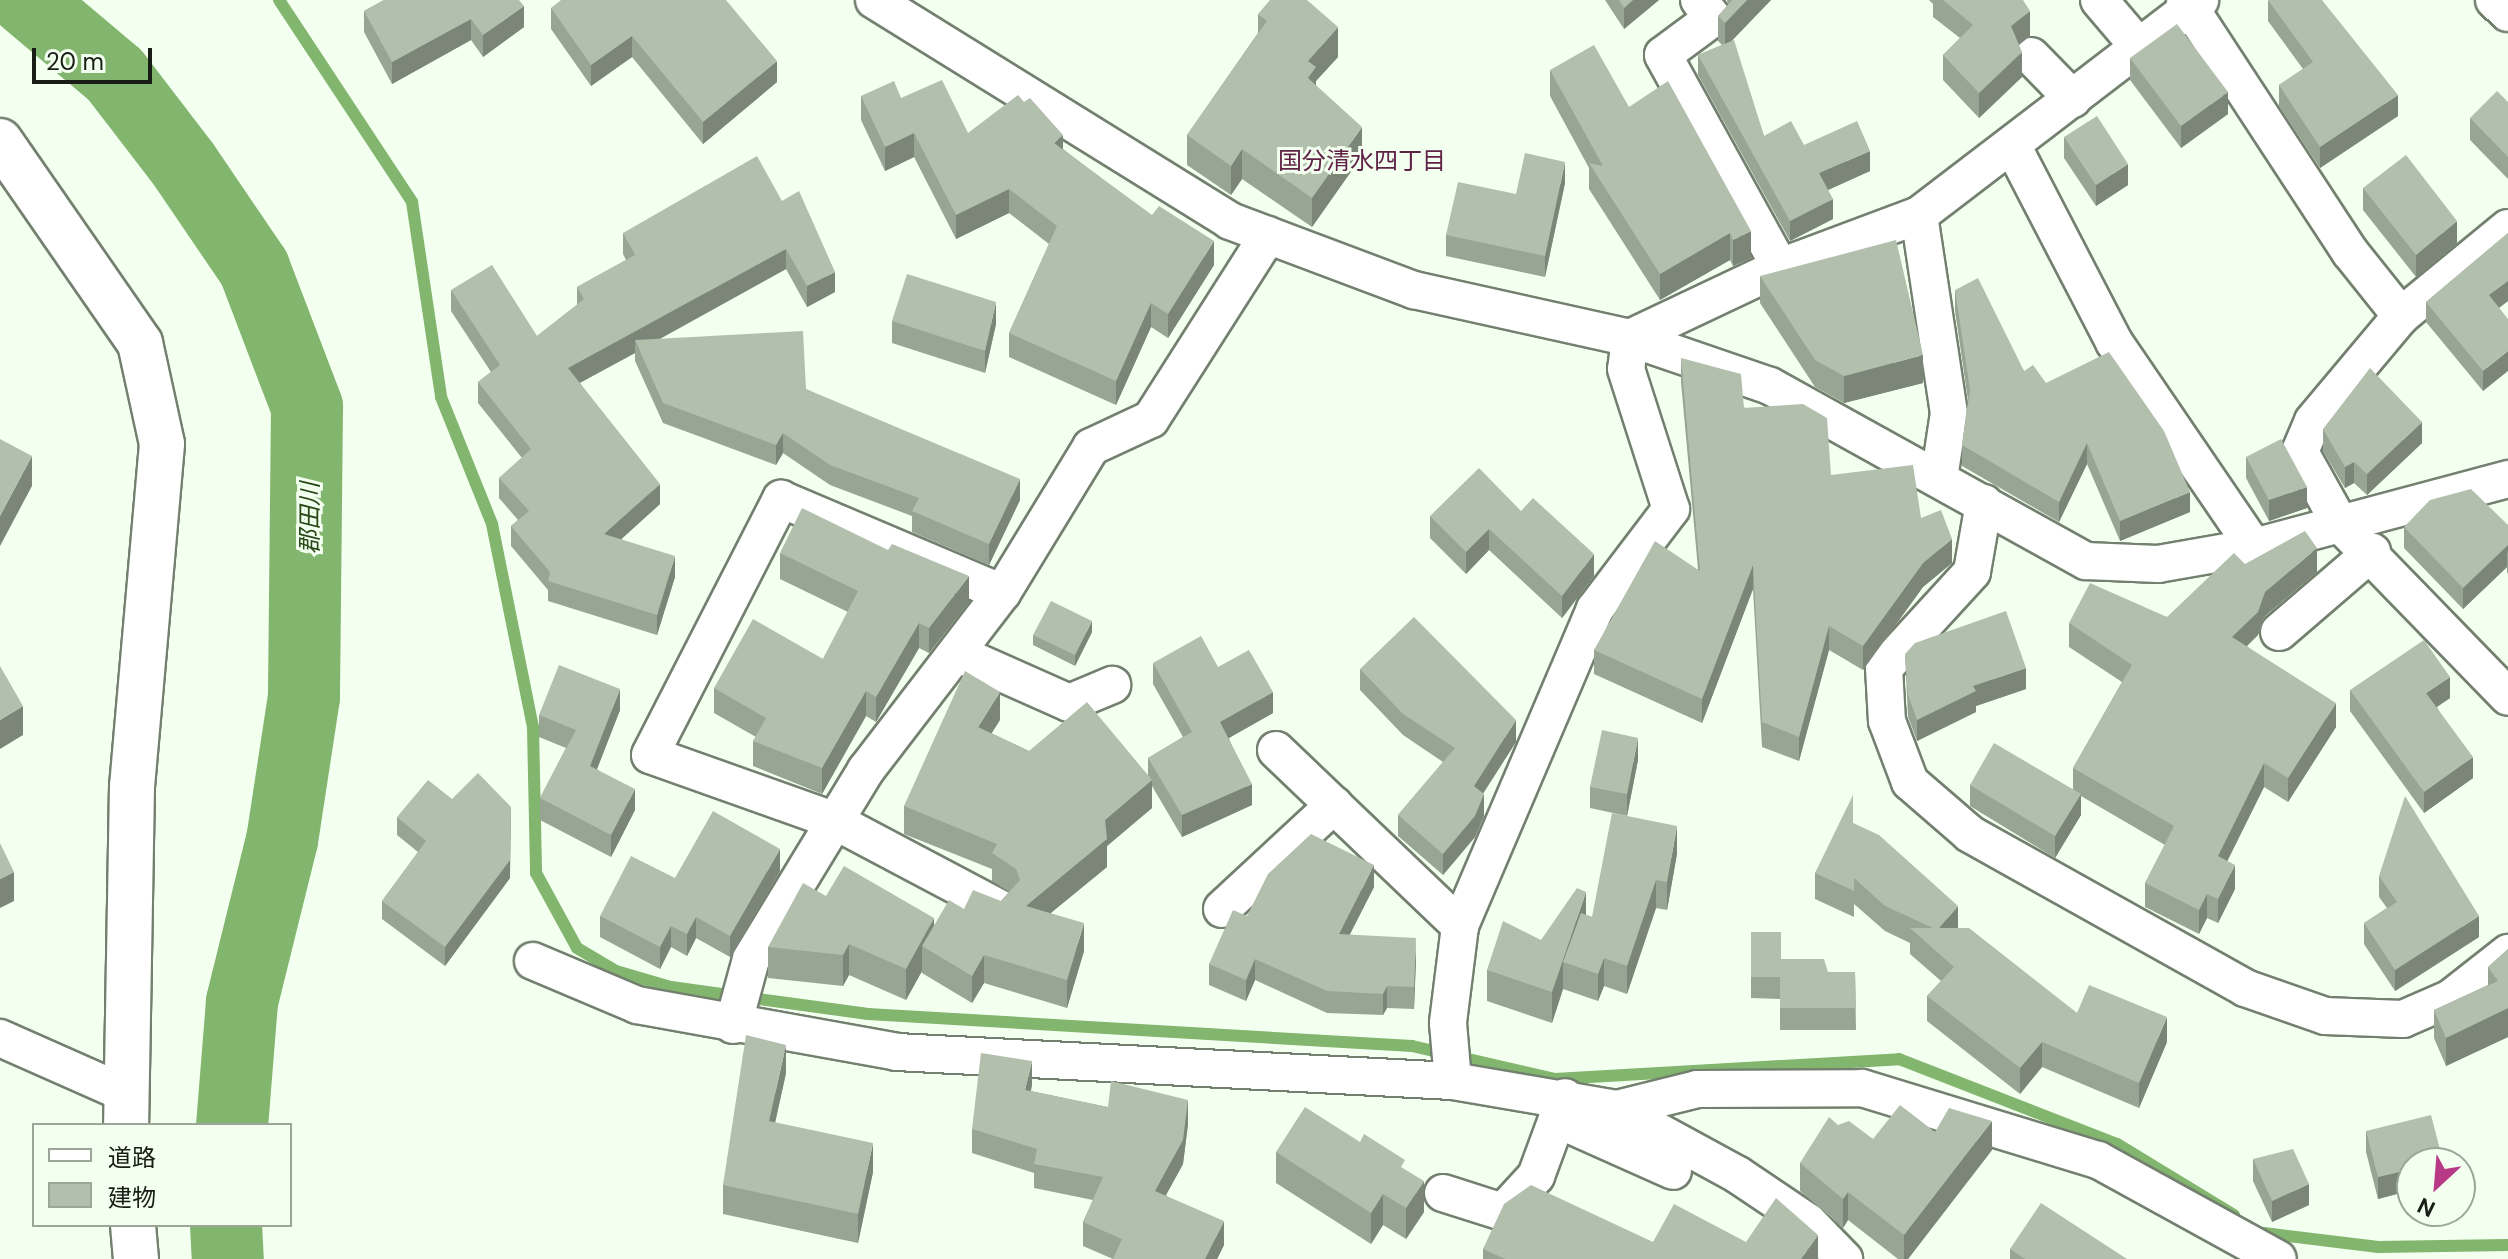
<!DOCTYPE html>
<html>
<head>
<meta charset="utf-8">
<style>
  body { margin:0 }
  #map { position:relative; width:2508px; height:1259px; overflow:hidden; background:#f3ffef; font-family:"DM Sans","Noto Sans JP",sans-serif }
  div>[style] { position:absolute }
  .stream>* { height:12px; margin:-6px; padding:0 6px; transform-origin:6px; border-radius:6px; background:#82b56d }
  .river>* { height:72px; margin:-36px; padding:0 36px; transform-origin:36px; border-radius:36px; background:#82b56d }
  .roads { filter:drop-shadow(2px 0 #73806f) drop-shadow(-2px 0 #73806f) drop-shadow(0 2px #73806f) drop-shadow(0 -2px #73806f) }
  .street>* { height:36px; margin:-18px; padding:0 18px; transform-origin:18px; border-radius:18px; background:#fff }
  .secondary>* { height:44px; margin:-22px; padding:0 22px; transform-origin:22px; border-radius:22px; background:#fff }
  .wall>* { inset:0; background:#98a494 }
  .shaded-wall>* { inset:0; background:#7c8678 }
  .building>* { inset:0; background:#b1bfac }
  span { translate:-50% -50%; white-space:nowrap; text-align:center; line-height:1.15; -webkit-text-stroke:6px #f3ffef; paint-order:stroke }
  .neighbourhood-label { font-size:24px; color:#5f2246 }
  .water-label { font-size:24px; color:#274817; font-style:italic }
  .legend { position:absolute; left:32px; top:1123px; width:260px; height:104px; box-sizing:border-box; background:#f3ffef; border:2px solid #9ba598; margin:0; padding:10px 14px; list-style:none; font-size:24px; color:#181d16 }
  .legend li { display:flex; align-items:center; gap:16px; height:40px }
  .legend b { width:40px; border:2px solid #9ba598 }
  .north { position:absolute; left:2396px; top:1147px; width:80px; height:80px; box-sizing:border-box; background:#f3ffef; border:2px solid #9ba598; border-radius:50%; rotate:206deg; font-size:22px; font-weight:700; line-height:32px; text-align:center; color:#181d16 }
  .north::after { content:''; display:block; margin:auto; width:28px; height:36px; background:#b83986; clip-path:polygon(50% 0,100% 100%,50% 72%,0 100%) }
  .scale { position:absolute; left:32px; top:48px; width:120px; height:36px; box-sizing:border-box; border:4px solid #181d16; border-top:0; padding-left:10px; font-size:24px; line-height:28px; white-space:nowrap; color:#181d16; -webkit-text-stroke:6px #f3ffef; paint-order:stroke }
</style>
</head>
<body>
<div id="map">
  <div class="stream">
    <div style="left:279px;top:0;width:242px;rotate:56.6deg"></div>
    <div style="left:412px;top:202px;width:197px;rotate:81.5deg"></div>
    <div style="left:441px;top:397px;width:137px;rotate:68.1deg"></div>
    <div style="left:492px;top:524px;width:207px;rotate:78.6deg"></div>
    <div style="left:533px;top:727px;width:146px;rotate:88.8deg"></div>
    <div style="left:536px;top:873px;width:85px;rotate:61.3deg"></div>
    <div style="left:577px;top:948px;width:45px;rotate:30.5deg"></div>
    <div style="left:616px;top:971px;width:57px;rotate:16.2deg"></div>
    <div style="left:671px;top:987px;width:199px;rotate:7.8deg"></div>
    <div style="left:868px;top:1014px;width:545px;rotate:3.37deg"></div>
    <div style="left:1412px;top:1046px;width:147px;rotate:13deg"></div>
    <div style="left:1555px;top:1079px;width:345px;rotate:-3.3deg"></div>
    <div style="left:1899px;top:1059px;width:234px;rotate:21.3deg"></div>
    <div style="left:2117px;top:1144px;width:137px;rotate:31.3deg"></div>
    <div style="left:2264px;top:1233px;width:115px;rotate:7deg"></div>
    <div style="left:2378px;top:1247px;width:130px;rotate:-0.9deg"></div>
  </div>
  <div class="river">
    <div style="left:26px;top:0;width:116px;rotate:40.1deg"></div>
    <div style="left:115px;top:75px;width:113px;rotate:52.5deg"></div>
    <div style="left:184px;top:165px;width:125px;rotate:55.8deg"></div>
    <div style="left:254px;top:268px;width:149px;rotate:69.1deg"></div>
    <div style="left:307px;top:407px;width:290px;rotate:90.6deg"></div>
    <div style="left:304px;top:697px;width:145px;rotate:98.7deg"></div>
    <div style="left:282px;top:840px;width:167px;rotate:103.9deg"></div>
    <div style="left:242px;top:1002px;width:123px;rotate:94.6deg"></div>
    <div style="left:226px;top:1225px;width:34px;rotate:87deg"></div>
  </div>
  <div class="roads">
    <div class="street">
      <div style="left:874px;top:0;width:419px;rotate:31.8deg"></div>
      <div style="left:1230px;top:221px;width:197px;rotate:20.6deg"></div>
      <div style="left:1414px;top:290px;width:221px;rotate:12.5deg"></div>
      <div style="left:1630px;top:338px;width:148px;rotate:18.9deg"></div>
      <div style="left:1770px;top:386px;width:361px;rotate:29deg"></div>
      <div style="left:2086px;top:561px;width:72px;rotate:2.4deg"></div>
      <div style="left:2158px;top:564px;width:97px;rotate:-10deg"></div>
      <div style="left:2254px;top:547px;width:263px;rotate:-15deg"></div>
      <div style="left:1699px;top:0;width:23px;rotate:52deg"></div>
      <div style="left:1713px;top:18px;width:62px;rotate:143.5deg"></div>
      <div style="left:1663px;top:55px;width:242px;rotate:61.1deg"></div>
      <div style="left:2099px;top:0;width:62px;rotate:49.6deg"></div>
      <div style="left:2185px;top:0;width:301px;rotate:56.8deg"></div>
      <div style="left:2350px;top:252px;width:82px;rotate:51.4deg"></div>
      <div style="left:2494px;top:0;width:19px;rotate:43deg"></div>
      <div style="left:2031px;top:56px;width:60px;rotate:45.7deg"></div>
      <div style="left:2013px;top:147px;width:220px;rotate:62.6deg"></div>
      <div style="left:2114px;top:342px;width:248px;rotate:55.7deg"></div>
      <div style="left:1919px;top:215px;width:200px;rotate:81.4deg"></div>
      <div style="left:1949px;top:413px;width:66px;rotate:98.7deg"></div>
      <div style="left:2508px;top:228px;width:139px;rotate:140.6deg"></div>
      <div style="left:2401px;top:316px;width:137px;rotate:130deg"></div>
      <div style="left:2313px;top:421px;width:34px;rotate:113deg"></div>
      <div style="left:2300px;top:452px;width:82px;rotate:60.9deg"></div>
      <div style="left:2340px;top:524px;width:241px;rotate:45.8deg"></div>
      <div style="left:1630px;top:338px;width:31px;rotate:97deg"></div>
      <div style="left:1626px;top:369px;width:147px;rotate:72.2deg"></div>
      <div style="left:1671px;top:509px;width:126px;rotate:127.2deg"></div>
      <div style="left:1595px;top:609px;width:345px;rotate:113.1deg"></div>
      <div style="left:1460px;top:926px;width:98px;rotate:97.1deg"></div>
      <div style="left:1448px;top:1023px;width:58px;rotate:85.1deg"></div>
      <div style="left:1453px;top:1081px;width:166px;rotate:9.7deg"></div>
      <div style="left:1617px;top:1109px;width:138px;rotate:28.6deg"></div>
      <div style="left:1738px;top:1175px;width:84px;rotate:33.9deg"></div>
      <div style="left:1808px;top:1222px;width:52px;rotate:45.8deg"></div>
      <div style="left:1630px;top:338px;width:166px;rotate:-25.3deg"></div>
      <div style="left:1780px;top:267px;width:148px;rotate:-20.5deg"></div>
      <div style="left:1919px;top:215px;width:354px;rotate:-37.4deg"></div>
      <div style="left:1984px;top:503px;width:70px;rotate:99.9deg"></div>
      <div style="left:1972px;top:572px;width:130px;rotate:132.5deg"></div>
      <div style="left:1884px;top:668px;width:53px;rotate:86.8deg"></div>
      <div style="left:1887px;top:721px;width:65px;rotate:69.3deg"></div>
      <div style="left:1910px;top:782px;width:79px;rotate:40.9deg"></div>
      <div style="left:1970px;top:834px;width:315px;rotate:29.2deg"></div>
      <div style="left:2245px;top:988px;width:85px;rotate:19.3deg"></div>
      <div style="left:2325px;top:1016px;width:78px;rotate:2.2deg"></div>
      <div style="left:2403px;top:1019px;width:52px;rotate:-23.6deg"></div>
      <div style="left:2451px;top:998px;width:73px;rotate:-38.3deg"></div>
      <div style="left:2279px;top:632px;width:123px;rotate:-40.7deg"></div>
      <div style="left:959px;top:654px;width:120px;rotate:24deg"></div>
      <div style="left:1069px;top:703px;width:47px;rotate:-22.7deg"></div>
      <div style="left:1276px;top:750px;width:255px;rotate:43.7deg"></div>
      <div style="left:999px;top:908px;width:188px;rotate:-152.1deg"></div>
      <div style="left:833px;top:820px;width:194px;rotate:-160.4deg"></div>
      <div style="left:650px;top:755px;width:288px;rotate:-62.9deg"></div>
      <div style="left:781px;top:499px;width:240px;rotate:23deg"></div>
      <div style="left:1222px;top:909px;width:153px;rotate:-42.9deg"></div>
      <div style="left:533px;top:961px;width:113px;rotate:22.9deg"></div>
      <div style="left:637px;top:1005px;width:264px;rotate:10.2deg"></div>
      <div style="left:897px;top:1052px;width:557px;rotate:2.99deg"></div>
      <div style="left:733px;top:1025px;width:68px;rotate:-74.7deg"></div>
      <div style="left:751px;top:959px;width:221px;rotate:-58.7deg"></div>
      <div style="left:866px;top:770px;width:223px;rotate:-52.5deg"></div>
      <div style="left:1002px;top:593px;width:171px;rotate:-58.6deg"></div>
      <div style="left:1091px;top:447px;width:66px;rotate:-25deg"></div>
      <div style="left:1151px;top:419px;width:218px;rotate:-57.5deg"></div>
      <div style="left:0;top:1038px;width:136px;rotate:23.9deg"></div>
      <div style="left:1617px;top:1109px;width:82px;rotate:-14deg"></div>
      <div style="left:1697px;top:1089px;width:165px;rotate:-0.3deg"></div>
      <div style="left:1862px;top:1088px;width:247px;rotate:17deg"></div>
      <div style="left:2098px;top:1160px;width:205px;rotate:28.8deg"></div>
      <div style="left:1557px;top:1119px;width:127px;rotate:24.1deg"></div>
      <div style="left:1443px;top:1193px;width:63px;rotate:17.6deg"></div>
      <div style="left:1503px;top:1212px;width:49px;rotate:-47.5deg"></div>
      <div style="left:1536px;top:1176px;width:84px;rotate:-69.8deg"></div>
    </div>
    <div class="secondary">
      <div style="left:0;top:141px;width:246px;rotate:55.3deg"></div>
      <div style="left:140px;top:343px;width:103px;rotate:77.7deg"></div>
      <div style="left:162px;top:444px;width:343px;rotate:95deg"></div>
      <div style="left:132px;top:786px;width:339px;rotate:91deg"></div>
      <div style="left:133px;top:1225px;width:34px;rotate:85deg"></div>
    </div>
  </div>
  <div class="wall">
    <div style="clip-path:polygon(384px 0,524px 27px,483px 57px,471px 40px,392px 84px,364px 32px,364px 11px)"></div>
    <div style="clip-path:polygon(1605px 0,1659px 0,1624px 29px)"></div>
    <div style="clip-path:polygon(1727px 0,1771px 0,1732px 40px,1764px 136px,1804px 145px,1870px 171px,1828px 190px,1833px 219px,1790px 241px,1698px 75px,1698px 55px,1722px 45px,1718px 41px,1718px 16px,1728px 5px)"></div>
    <div style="clip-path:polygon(1929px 0,2023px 0,2030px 36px,2019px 45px,2022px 77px,1979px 118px,1943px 80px,1943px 55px,1960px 38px,1933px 17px,1933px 4px)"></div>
    <div style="clip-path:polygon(2268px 0,2398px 116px,2320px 168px,2279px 106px,2279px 85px,2303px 69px,2268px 21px)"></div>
    <div style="clip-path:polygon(551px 8px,777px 82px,703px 144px,632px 57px,591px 86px,551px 29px)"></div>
    <div style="clip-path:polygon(1258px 14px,1338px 57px,1316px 81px,1316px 85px,1362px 156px,1312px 227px,1242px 179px,1231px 195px,1187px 165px,1187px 135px,1258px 33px)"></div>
    <div style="clip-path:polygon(2130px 58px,2228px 114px,2181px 148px,2130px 80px)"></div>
    <div style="clip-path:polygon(1550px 70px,1629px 107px,1751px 258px,1733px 266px,1730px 260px,1660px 300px,1589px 189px,1589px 168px,1550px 96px)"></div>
    <div style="clip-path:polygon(861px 96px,901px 98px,968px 133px,1063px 149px,1214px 265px,1168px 338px,1151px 327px,1116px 405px,1009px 357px,1009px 333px,1049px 244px,1009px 213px,956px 239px,914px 157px,885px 171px,861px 120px)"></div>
    <div style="clip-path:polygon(2508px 102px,2508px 179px,2470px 140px,2470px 118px)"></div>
    <div style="clip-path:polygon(2064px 137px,2128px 185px,2096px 206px,2064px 158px)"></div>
    <div style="clip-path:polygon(1565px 183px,1545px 277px,1446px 256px,1446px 235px,1516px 194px)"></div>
    <div style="clip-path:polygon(2363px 188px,2457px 243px,2416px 277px,2363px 210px)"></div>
    <div style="clip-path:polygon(782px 201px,835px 292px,807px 307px,786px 269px,660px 339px,806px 389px,1020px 500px,989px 565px,912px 532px,912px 516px,830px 485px,783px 453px,776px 465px,663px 423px,635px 361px,635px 353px,580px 383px,660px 504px,621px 539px,675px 577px,657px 635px,548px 601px,548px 590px,511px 546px,511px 526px,518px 520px,499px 498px,499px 478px,522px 458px,478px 403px,478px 382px,491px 372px,451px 311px,451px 290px,537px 336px,577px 305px,577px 287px,626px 260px,623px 254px,623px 233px)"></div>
    <div style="clip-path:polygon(2508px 233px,2508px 301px,2499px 308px,2483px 391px,2426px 322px,2426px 302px)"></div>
    <div style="clip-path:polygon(1760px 276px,1923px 383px,1844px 403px,1815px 387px,1760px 303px)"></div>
    <div style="clip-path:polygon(1955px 290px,2024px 371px,2046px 383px,2190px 512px,2120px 541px,2087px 464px,2059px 522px,1962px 466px,1962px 445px,1968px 400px,1955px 311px)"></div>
    <div style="clip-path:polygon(892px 321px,996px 324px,985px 373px,892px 343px)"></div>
    <div style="clip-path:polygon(1681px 358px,1831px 475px,1921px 518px,1952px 563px,1923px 587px,1863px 670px,1829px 650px,1799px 761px,1762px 747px,1753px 589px,1702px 723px,1594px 674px,1594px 650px,1698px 569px,1681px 382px)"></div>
    <div style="clip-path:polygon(2323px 429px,2422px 443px,2367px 495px,2354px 483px,2345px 488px,2323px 451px)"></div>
    <div style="clip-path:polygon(2246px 457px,2307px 508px,2269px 521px,2246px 478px)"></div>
    <div style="clip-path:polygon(1521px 511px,1594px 576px,1562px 618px,1489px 550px,1466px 574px,1430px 538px,1430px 516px)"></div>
    <div style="clip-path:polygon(2508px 525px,2508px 574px,2507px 572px,2507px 567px,2463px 609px,2404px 548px,2404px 527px)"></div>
    <div style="clip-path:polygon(780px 553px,969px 602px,929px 653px,919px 648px,876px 722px,866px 716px,822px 794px,753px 766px,753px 741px,756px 737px,714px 713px,714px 688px,823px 659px,848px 612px,780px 579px)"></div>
    <div style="clip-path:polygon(2245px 564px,2317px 572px,2265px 616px,2258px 635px,2247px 646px,2336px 727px,2288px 802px,2264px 787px,2227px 861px,2235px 889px,2218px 923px,2207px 918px,2199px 934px,2145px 907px,2145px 883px,2165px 845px,2081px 796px,2081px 815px,2055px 858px,1970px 806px,1970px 785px,2073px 789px,2073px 768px,2122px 682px,2069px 647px,2069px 623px,2167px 617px)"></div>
    <div style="clip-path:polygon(1092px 632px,1075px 666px,1033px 645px,1033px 635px)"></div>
    <div style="clip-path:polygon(1905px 654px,2026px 689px,1976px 706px,1976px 712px,1917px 741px,1908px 717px)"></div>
    <div style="clip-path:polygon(1153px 663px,1218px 667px,1273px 713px,1229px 738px,1252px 805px,1182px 837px,1152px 786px,1152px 808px,1107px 846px,1107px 867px,1051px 913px,1084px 951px,1067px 1008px,984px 983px,972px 1003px,922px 973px,922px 971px,906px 1000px,849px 975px,843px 986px,768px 978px,768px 947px,826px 896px,934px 925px,964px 909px,1001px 901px,1009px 892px,992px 881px,992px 869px,904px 834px,904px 806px,1000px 720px,991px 733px,1029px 751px,1148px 775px,1148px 758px,1183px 737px,1153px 684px)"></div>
    <div style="clip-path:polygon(1360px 669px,1516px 742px,1483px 794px,1484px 816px,1475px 837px,1443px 875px,1398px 836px,1398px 815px,1443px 762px,1403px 735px,1360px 690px)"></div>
    <div style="clip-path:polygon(2350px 690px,2450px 698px,2437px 707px,2473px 778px,2424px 813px,2350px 711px)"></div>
    <div style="clip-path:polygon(620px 710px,597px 769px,635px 810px,611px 857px,540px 820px,540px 798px,566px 748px,539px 737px,539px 715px)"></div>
    <div style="clip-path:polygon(1638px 760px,1627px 816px,1590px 808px,1590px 787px)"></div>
    <div style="clip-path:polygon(397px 817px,510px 878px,445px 966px,382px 919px,382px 901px,418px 852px,397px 835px)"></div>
    <div style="clip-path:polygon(1853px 823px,1958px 928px,2077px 1013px,2167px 1042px,2139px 1108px,2042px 1067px,2020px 1094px,1927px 1021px,1927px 996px,1941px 981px,1910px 954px,1910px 943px,1885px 931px,1854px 904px,1854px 917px,1815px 899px,1815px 873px)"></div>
    <div style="clip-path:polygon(1677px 854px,1667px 910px,1656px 908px,1627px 994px,1604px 986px,1598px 1001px,1563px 989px,1552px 1023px,1487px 1001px,1487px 970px,1586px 915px,1592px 917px)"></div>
    <div style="clip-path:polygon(780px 871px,730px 957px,696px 938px,687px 956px,671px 947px,660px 969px,600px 937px,600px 916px,675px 878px)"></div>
    <div style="clip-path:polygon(2379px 876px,2479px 937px,2395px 991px,2364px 944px,2364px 923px,2387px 908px,2379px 897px)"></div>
    <div style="clip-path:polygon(1374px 887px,1349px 935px,1416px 959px,1414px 1009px,1387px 1008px,1383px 1015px,1327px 1013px,1255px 980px,1246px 1001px,1209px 985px,1209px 964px,1247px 916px)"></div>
    <div style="clip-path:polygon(1751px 932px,1781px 959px,1828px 972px,1855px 972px,1856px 1030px,1780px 1030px,1780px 999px,1751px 998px)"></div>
    <div style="clip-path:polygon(2508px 949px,2508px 1037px,2446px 1066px,2434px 1038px,2434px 1010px,2488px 985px,2488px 967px)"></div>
    <div style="clip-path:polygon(786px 1073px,775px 1123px,873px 1172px,858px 1243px,723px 1214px,723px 1185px)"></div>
    <div style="clip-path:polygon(1032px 1085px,1031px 1091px,1188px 1124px,1183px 1164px,1166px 1195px,1224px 1245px,1217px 1259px,1113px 1259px,1083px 1246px,1083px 1222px,1093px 1200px,1034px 1188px,1034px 1173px,972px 1153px,972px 1129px)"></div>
    <div style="clip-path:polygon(1838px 1125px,1873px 1139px,1935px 1132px,1992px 1150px,1908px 1259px,1898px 1259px,1848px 1220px,1843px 1228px,1800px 1191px,1800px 1163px)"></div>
    <div style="clip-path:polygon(2366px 1131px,2443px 1163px,2412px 1163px,2412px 1190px,2378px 1199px,2366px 1152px)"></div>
    <div style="clip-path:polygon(1360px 1142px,1405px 1170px,1424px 1212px,1406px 1239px,1383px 1225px,1371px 1244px,1276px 1183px,1276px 1152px)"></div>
    <div style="clip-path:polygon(2253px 1159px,2309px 1205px,2272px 1222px,2253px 1181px)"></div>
    <div style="clip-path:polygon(1653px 1242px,1746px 1242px,1818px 1259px,1483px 1259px,1483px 1249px)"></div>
    <div style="clip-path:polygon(2010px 1249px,2127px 1259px,2010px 1259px)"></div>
  </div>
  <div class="shaded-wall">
    <div style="clip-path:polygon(1633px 0,1659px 0,1624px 29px,1624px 8px)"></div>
    <div style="clip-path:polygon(1747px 0,1771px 0,1725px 48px,1725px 23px)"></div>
    <div style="clip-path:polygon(524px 6px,524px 27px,483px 57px,483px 35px)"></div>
    <div style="clip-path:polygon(2030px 11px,2030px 36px,2011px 51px,2011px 26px)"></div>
    <div style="clip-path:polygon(471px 19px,471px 40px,392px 84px,392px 62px)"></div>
    <div style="clip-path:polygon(1338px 27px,1338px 57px,1316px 81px,1316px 96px,1308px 107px,1308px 61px)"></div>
    <div style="clip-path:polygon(632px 36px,632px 57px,591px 86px,591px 65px)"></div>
    <div style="clip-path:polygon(2022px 52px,2022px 77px,1979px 118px,1979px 93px)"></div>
    <div style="clip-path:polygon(777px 61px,777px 82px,703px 144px,703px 122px)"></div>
    <div style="clip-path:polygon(2228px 92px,2228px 114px,2181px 148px,2181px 126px)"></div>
    <div style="clip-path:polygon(2398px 95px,2398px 116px,2320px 168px,2320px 147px)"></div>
    <div style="clip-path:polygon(1362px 127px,1362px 156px,1312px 227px,1312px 198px)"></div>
    <div style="clip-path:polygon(914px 133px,914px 157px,885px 171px,885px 147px)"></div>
    <div style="clip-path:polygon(1063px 135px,1063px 159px,1054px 143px)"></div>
    <div style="clip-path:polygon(1242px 149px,1242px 179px,1231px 195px,1231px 166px)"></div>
    <div style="clip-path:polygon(1870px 151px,1870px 171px,1819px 194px,1819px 173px)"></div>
    <div style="clip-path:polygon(1565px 162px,1565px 183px,1545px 277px,1545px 256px)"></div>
    <div style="clip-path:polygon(2128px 164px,2128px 185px,2096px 206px,2096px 185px)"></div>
    <div style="clip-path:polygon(1009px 189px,1009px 213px,956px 239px,956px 215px)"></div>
    <div style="clip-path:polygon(1833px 199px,1833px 219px,1790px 241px,1790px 221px)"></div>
    <div style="clip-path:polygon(2457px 221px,2457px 243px,2416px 277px,2416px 255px)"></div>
    <div style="clip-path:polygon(1751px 231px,1751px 258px,1733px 266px,1733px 240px)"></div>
    <div style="clip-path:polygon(1730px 233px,1730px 260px,1660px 300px,1660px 274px)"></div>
    <div style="clip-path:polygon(1214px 241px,1214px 265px,1168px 338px,1168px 314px)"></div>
    <div style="clip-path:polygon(786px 249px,786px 269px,639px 350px,635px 340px,635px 353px,568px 389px,568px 368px)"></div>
    <div style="clip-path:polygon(835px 272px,835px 292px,807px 307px,807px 286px)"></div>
    <div style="clip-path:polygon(2508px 281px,2508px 301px,2489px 315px,2489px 295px)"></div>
    <div style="clip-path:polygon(996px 302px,996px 324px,985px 373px,985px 351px)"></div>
    <div style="clip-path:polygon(1151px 303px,1151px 327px,1116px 405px,1116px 381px)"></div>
    <div style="clip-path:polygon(2508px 351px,2508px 371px,2483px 391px,2483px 371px)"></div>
    <div style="clip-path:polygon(1923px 355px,1923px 383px,1844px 403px,1844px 376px)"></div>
    <div style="clip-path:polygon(2422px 422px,2422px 443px,2367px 495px,2367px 474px)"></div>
    <div style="clip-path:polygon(783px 433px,783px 453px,776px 465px,776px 445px)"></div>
    <div style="clip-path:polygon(2087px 443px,2087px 464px,2059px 522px,2059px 502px)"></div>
    <div style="clip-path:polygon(32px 456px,32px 486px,0 546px,0 516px)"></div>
    <div style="clip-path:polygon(2354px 462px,2354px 483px,2345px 488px,2345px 467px)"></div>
    <div style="clip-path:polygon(1020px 479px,1020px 500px,989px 565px,989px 544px)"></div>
    <div style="clip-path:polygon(660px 484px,660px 504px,604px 555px,604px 534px)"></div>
    <div style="clip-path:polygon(2307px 487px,2307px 508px,2269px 521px,2269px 500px)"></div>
    <div style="clip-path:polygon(2190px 492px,2190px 512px,2120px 541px,2120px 521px)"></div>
    <div style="clip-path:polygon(1489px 529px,1489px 550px,1466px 574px,1466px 552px)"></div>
    <div style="clip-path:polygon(1952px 539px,1952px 563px,1923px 587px,1863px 670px,1863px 646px,1923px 563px)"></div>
    <div style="clip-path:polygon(2508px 545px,2508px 553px,2507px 551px,2507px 567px,2463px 609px,2463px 588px)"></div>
    <div style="clip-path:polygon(2317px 548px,2317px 572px,2265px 616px,2258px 635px,2232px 660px,2232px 637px,2265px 592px)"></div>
    <div style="clip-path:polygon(1594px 554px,1594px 576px,1562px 618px,1562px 596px)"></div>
    <div style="clip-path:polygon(675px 556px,675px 577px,657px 635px,657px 615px)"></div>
    <div style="clip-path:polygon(1753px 565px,1753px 589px,1702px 723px,1702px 699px)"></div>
    <div style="clip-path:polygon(969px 576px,969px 602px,929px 653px,929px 628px)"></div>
    <div style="clip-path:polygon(1092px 621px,1092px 632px,1075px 666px,1075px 655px)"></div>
    <div style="clip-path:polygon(919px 623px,919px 648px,876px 722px,876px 697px)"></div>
    <div style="clip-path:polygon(1829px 626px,1829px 650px,1799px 761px,1799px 737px)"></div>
    <div style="clip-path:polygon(2026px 668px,2026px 689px,1976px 706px,1976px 712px,1917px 741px,1917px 720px,1973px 686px)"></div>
    <div style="clip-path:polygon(2450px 677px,2450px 698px,2426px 714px,2426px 693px)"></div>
    <div style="clip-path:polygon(620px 689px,620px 710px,590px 787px,590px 766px)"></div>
    <div style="clip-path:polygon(866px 691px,866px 716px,822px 794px,822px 768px)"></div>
    <div style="clip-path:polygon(1000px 692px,1000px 720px,978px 755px,978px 727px)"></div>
    <div style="clip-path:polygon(1273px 692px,1273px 713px,1220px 743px,1220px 722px)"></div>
    <div style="clip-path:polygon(2336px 703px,2336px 727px,2288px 802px,2288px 778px)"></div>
    <div style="clip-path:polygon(23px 706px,23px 735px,0 749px,0 720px)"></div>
    <div style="clip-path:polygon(1516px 720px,1516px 742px,1474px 807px,1474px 786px)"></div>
    <div style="clip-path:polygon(1638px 738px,1638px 760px,1627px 816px,1627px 794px)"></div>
    <div style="clip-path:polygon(2473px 757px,2473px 778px,2424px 813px,2424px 792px)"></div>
    <div style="clip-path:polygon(2264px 763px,2264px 787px,2218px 880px,2218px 856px)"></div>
    <div style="clip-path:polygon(1152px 780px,1152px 808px,1107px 846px,1107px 867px,1026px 933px,1026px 906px,1105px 820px)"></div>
    <div style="clip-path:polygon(1252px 784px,1252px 805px,1182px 837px,1182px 815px)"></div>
    <div style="clip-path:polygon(635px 789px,635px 810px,611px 857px,611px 835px)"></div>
    <div style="clip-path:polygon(1484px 794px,1484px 816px,1475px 837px,1443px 875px,1443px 854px)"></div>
    <div style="clip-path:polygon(2081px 794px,2081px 815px,2055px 858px,2055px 836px)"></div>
    <div style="clip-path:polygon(511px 807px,510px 878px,445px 966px,445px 947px)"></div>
    <div style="clip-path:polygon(1677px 826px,1677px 854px,1667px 910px,1667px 882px)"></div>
    <div style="clip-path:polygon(780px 849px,780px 871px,730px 957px,730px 936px)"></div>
    <div style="clip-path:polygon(1374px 865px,1374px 887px,1339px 956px,1339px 934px)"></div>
    <div style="clip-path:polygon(2235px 865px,2235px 889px,2218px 923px,2218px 899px)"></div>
    <div style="clip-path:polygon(14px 872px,14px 901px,0 908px,0 879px)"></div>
    <div style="clip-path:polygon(1656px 880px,1656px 908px,1627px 994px,1627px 966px)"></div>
    <div style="clip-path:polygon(1586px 892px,1586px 923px,1563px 962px,1563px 989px,1552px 1023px,1552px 992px)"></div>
    <div style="clip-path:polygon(2207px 894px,2207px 918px,2199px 934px,2199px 910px)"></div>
    <div style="clip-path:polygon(1958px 906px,1958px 932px,1939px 928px)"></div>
    <div style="clip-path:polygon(2479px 916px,2479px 937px,2395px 991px,2395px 970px)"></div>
    <div style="clip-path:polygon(696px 917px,696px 938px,687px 956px,687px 934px)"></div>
    <div style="clip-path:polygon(934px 918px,934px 949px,922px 946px,922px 971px,906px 1000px,906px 969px)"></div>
    <div style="clip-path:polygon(1084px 923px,1084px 951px,1067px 1008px,1067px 980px)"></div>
    <div style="clip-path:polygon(671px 926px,671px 947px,660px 969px,660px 947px)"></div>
    <div style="clip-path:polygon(1416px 938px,1416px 959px,1414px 1009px,1414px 987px)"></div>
    <div style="clip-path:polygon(849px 944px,849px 975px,843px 986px,843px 955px)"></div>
    <div style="clip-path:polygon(984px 955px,984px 983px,972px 1003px,972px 976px)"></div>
    <div style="clip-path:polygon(1604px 958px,1604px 986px,1598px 1001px,1598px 974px)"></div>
    <div style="clip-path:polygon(1255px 959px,1255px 980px,1246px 1001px,1246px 980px)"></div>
    <div style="clip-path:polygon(1387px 986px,1387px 1008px,1383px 1015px,1383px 994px)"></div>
    <div style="clip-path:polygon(2508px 1008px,2508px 1037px,2446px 1066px,2446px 1038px)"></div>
    <div style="clip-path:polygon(2167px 1017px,2167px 1042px,2139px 1108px,2139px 1083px)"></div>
    <div style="clip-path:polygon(2042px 1042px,2042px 1067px,2020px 1094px,2020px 1068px)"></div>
    <div style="clip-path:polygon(786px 1045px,786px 1073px,769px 1150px,769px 1121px)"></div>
    <div style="clip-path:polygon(1032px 1061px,1032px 1085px,1025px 1114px,1025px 1090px)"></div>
    <div style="clip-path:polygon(1188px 1100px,1188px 1124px,1183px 1164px,1155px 1215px,1155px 1191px)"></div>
    <div style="clip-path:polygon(1992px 1121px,1992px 1150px,1908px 1259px,1904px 1259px,1904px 1235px)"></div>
    <div style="clip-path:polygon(873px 1143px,873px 1172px,858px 1243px,858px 1214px)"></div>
    <div style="clip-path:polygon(2412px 1169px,2412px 1190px,2378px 1199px,2378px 1177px)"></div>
    <div style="clip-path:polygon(1424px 1181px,1424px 1212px,1406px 1239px,1406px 1208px)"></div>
    <div style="clip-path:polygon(2309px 1184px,2309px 1205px,2272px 1222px,2272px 1201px)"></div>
    <div style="clip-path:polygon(1848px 1192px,1848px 1220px,1843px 1228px,1843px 1199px)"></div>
    <div style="clip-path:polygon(1383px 1194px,1383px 1225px,1371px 1244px,1371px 1213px)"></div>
    <div style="clip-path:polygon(1224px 1221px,1224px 1245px,1217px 1259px,1205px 1259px)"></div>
    <div style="clip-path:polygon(1818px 1235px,1818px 1259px,1801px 1259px)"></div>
  </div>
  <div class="building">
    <div style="clip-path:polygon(384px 0,519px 0,524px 6px,483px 35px,471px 19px,392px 62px,364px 11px)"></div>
    <div style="clip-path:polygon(561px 0,726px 0,777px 61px,703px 122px,632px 36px,591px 65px,551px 8px)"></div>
    <div style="clip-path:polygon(1270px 0,1307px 0,1338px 27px,1308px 61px,1316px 67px,1308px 78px,1362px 127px,1312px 198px,1242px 149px,1231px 166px,1187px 135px,1267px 21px,1258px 14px)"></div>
    <div style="clip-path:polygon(1619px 0,1633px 0,1624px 8px)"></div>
    <div style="clip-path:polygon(1732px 0,1747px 0,1725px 23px,1718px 16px)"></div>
    <div style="clip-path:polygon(1943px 0,2023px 0,2030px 11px,2011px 26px,2022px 52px,1979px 93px,1943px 55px,1973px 25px)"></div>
    <div style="clip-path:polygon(2268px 0,2322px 0,2398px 95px,2320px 147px,2279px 85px,2313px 62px)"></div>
    <div style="clip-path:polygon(2177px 24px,2228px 92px,2181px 126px,2130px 58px)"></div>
    <div style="clip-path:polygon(1734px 40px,1764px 136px,1791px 121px,1804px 145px,1857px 121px,1870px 151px,1819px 173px,1833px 199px,1790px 221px,1698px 55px)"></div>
    <div style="clip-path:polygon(1594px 45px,1629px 107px,1668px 81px,1751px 231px,1733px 240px,1730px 233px,1660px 274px,1589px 163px,1603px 166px,1550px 70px)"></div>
    <div style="clip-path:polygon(942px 80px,968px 133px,1018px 95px,1024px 102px,1030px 98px,1063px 135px,1054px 143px,1152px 215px,1159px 206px,1214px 241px,1168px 314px,1151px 303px,1116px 381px,1009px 333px,1057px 226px,1009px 189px,956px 215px,914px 133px,885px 147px,861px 96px,894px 81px,901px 98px)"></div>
    <div style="clip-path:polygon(2497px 91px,2508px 102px,2508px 157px,2470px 118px)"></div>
    <div style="clip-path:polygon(2097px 116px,2128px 164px,2096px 185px,2064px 137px)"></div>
    <div style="clip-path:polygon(1525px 153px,1565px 162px,1545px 256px,1446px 235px,1458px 182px,1516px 194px)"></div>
    <div style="clip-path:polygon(2406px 155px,2457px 221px,2416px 255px,2363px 188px)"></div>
    <div style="clip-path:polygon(757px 156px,782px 201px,799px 191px,835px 272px,807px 286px,786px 249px,568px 368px,660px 484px,604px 534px,675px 556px,657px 615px,548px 581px,550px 572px,511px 526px,529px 511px,499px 478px,531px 449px,478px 382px,500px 365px,451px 290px,492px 265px,537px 336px,584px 299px,577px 287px,635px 255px,623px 233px)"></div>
    <div style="clip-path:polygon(2508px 233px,2508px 281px,2489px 295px,2508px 319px,2508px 351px,2483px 371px,2426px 302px)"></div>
    <div style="clip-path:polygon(1896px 240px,1923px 355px,1844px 376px,1815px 360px,1760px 276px)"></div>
    <div style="clip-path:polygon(907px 274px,996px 302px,985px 351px,892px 321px)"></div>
    <div style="clip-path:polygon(1978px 278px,2024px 371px,2033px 365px,2046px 383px,2109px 352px,2164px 431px,2190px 492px,2120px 521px,2087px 443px,2059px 502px,1962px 445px,1970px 390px,1955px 290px)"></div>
    <div style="clip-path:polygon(803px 331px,806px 389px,1020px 479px,989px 544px,912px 511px,919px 498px,830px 465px,783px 433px,776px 445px,663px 403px,635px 340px)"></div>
    <div style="clip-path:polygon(1681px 358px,1741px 374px,1744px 408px,1803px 404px,1827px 418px,1831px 475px,1913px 465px,1921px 518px,1941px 510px,1952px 539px,1923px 563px,1863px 646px,1829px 626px,1799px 737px,1762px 722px,1753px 565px,1702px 699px,1594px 650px,1655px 541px,1700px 571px)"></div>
    <div style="clip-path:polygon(2370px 368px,2422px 422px,2367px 474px,2354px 462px,2345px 467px,2323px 429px)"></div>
    <div style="clip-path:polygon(0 439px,32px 456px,0 516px)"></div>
    <div style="clip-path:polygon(2281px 439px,2307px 487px,2269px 500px,2246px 457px)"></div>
    <div style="clip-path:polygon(1479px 468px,1521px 511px,1533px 498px,1594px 554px,1562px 596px,1489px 529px,1466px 552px,1430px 516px)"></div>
    <div style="clip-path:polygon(2471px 489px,2508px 525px,2508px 545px,2463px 588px,2404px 527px,2430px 500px)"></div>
    <div style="clip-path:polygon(802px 508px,888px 550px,892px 544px,969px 576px,929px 628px,919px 623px,876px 697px,866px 691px,822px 768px,753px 741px,766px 718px,714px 688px,753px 619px,823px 659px,858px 591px,780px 553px)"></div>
    <div style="clip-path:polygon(2305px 531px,2317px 548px,2265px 592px,2258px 612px,2232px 637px,2336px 703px,2288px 778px,2264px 763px,2218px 856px,2235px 865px,2218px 899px,2207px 894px,2199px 910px,2145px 883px,2174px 826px,2073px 768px,2132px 665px,2069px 623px,2090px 583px,2167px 617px,2234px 553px,2245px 564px)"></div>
    <div style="clip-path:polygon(1051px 601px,1092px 621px,1075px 655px,1033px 635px)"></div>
    <div style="clip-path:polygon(2006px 611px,2026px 668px,1973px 686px,1976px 691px,1917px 720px,1908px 695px,1905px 654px,1915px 643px)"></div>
    <div style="clip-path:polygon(1414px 617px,1516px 720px,1474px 786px,1484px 794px,1475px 816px,1443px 854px,1398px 815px,1455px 748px,1403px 714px,1360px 669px)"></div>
    <div style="clip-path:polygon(1201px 636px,1218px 667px,1249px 650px,1273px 692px,1220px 722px,1252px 784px,1182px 815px,1148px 758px,1192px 732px,1153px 663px)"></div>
    <div style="clip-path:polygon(2424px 640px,2450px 677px,2426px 693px,2473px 757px,2424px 792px,2350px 690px)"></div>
    <div style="clip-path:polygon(559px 665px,620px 689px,590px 766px,635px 789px,611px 835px,540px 798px,576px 730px,539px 715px)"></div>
    <div style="clip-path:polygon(0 666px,23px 706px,0 720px)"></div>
    <div style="clip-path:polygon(965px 671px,1000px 692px,978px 727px,1029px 751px,1087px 702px,1152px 780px,1105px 820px,1107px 839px,1026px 906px,1084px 923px,1067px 980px,984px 955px,972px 976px,922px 946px,949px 900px,964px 909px,973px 890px,1001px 901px,1020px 880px,1016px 869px,992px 853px,997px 844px,904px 806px)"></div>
    <div style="clip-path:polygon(1602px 730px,1638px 738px,1627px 794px,1590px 787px)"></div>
    <div style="clip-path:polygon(1994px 743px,2081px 794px,2055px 836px,1970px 785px)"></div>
    <div style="clip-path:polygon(478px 773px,511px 807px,510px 860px,445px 947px,382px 901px,426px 841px,397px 817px,428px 780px,452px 799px)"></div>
    <div style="clip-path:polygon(1853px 795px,1853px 823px,1879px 835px,1958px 906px,1939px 928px,1969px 928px,2077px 1013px,2089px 985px,2167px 1017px,2139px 1083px,2042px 1042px,2020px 1068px,1927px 996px,1954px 967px,1910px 928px,1933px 928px,1885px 906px,1854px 878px,1854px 891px,1815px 873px)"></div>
    <div style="clip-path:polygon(2405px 796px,2479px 916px,2395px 970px,2364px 923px,2397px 902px,2379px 876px)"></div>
    <div style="clip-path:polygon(713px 811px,780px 849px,730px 936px,696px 917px,687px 934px,671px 926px,660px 947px,600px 916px,631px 856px,675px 878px)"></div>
    <div style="clip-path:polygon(1612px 813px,1677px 826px,1667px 882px,1656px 880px,1627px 966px,1604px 958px,1598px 974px,1563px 962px,1581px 913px,1592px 917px)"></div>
    <div style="clip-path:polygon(1311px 834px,1374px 865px,1339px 934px,1416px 938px,1414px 987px,1387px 986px,1383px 994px,1327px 991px,1255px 959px,1246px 980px,1209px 964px,1233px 910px,1247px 916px,1268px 874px)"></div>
    <div style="clip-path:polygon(0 843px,14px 872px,0 879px)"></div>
    <div style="clip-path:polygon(844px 866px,934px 918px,906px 969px,849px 944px,843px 955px,768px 947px,803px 883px,826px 896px)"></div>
    <div style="clip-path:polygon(1577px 888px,1586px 892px,1552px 992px,1487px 970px,1503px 921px,1541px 940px)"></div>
    <div style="clip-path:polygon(1751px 932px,1781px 932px,1781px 959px,1824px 959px,1828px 972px,1855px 972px,1856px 1008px,1780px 1008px,1780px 977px,1751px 977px)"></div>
    <div style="clip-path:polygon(2508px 949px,2508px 1008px,2446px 1038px,2434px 1010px,2498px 981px,2488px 967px)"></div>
    <div style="clip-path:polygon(746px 1035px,786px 1045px,769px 1121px,873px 1143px,858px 1214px,723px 1185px)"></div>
    <div style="clip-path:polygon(981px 1053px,1032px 1061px,1025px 1090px,1108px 1107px,1111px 1081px,1188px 1100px,1183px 1140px,1155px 1191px,1224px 1221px,1205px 1259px,1113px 1259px,1122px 1239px,1083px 1222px,1103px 1177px,1034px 1164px,1037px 1149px,972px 1129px)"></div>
    <div style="clip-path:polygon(1900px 1105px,1935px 1132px,1949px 1108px,1992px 1121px,1904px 1235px,1848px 1192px,1843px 1199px,1800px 1163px,1829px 1117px,1838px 1125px,1849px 1121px,1873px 1139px)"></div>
    <div style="clip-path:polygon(1305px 1107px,1360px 1142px,1364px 1134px,1405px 1160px,1401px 1167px,1424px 1181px,1406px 1208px,1383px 1194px,1371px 1213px,1276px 1152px)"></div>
    <div style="clip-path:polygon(2431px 1115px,2443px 1161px,2434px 1163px,2412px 1163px,2412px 1169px,2378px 1177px,2366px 1131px)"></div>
    <div style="clip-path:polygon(2293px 1149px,2309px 1184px,2272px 1201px,2253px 1159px)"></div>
    <div style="clip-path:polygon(1531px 1185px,1653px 1242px,1674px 1204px,1746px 1242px,1776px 1198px,1818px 1235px,1801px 1259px,1505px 1259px,1483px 1249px,1504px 1204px)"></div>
    <div style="clip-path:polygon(2041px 1203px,2127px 1259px,2025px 1259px,2010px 1249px)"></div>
  </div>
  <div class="neighbourhood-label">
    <span style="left:1362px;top:161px">国分清水四丁目</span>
  </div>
  <div class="water-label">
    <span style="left:310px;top:518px;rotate:-90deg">郡田川</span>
  </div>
  <ul class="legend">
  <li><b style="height:10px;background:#fff"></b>道路</li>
  <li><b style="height:22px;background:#b1bfac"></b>建物</li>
  </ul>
  <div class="north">N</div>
  <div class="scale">20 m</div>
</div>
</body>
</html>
